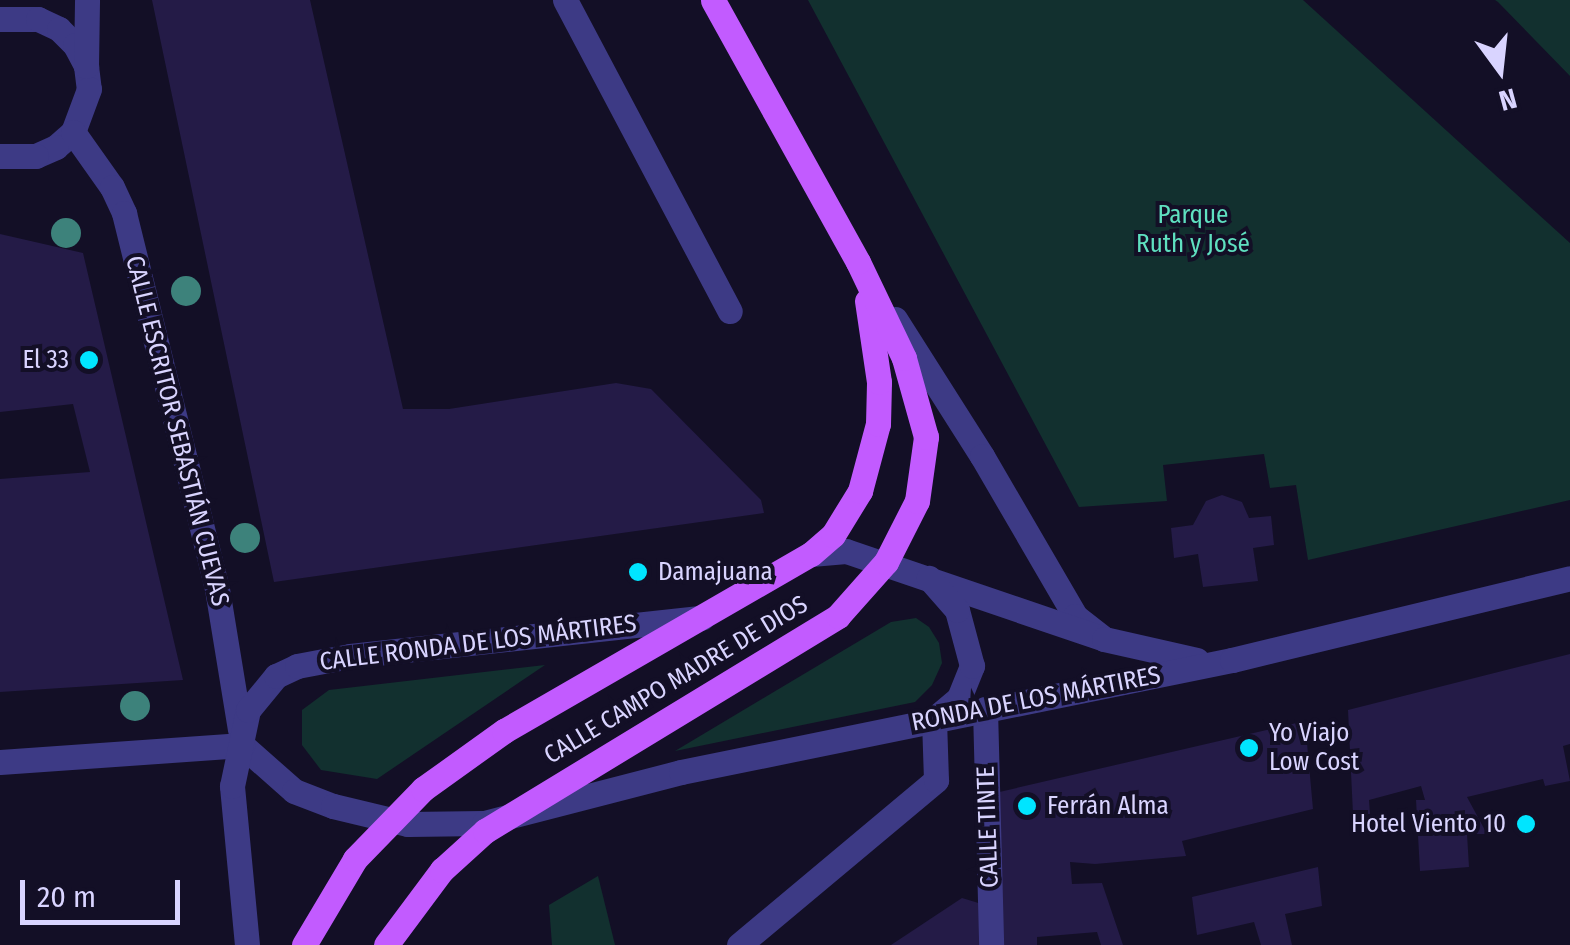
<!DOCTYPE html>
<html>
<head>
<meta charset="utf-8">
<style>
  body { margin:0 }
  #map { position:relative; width:1570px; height:945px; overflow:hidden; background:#130f26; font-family:"Fira Sans Condensed",sans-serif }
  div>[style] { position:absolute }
  .green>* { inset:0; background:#12302f }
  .building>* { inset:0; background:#241b47 }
  .minor>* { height:25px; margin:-12.5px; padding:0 12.5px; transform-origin:12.5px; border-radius:12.5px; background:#3d3a85 }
  .major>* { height:25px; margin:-12.5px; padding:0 12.5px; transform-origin:12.5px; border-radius:12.5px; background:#c25bff }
  .trees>* { width:30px; height:30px; margin:-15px; border-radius:50%; background:#3d827b }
  .dots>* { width:28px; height:28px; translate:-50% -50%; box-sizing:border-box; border:5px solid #130f26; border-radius:50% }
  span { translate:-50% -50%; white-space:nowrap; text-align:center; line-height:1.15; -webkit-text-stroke:8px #130f26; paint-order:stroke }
  .park-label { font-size:25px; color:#5fe0c0 }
  .poi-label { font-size:25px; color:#d9d4ff }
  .right { translate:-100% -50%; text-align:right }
  .left { translate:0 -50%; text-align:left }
  .street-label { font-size:25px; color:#d9d4ff }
  .north { position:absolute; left:1450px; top:20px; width:100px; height:100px; -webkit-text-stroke:8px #130f26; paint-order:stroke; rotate:165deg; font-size:28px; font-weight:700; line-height:40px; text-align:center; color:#d9d4ff }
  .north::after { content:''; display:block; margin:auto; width:35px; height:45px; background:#d9d4ff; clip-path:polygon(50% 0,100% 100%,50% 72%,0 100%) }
  .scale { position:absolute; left:20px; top:880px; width:160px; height:45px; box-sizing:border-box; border:5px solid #d9d4ff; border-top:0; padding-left:12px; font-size:30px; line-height:35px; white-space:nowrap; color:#d9d4ff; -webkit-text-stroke:8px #130f26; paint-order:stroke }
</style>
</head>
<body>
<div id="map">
  <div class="green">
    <div style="clip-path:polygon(808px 0,1303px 0,1570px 243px,1570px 500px,1308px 560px,1296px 485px,1270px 488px,1264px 454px,1163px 465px,1167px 501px,1079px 507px)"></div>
    <div style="clip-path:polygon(1495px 0,1570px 0,1570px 76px,1498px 2px)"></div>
    <div style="clip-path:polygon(916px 618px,929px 627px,939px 643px,942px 663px,932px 685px,915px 702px,675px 751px,891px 622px)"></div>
    <div style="clip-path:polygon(545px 665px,377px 779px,321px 770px,302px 745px,302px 710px,329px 690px)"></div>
    <div style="clip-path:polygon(598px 876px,615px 945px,552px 945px,549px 905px)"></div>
  </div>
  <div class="building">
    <div style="clip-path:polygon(152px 0,310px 0,403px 409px,449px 409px,616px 383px,651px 389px,761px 500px,764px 513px,274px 582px)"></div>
    <div style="clip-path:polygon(0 234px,83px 253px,183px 680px,0 692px,0 479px,90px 472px,73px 404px,0 412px)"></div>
    <div style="clip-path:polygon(1222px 495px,1242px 502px,1249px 518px,1271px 516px,1274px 545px,1253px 548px,1258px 581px,1203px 587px,1198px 554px,1174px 558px,1171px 528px,1193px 525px,1206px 501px)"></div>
    <div style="clip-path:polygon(1570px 654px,1570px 744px,1563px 746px,1570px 781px,1545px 786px,1543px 779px,1467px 797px,1487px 834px,1467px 834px,1469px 867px,1420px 871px,1416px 800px,1425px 800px,1421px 786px,1369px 800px,1370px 814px,1353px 814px,1348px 710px)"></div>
    <div style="clip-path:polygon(1305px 721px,1313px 809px,1182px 841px,1186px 856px,1095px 864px,1070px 862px,1072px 884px,1102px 883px,1123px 945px,1101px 945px,1097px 932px,1037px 937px,1037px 945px,996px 945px,995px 793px)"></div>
    <div style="clip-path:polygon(1318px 867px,1322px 906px,1285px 914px,1292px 945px,1261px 945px,1254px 922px,1197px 935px,1192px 897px)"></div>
    <div style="clip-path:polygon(962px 898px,985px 905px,986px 945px,891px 945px)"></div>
  </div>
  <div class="minor">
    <div style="left:565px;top:0;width:352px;rotate:62.1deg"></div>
    <div style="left:0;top:19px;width:38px"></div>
    <div style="left:38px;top:19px;width:23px;rotate:25deg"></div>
    <div style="left:59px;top:29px;width:23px;rotate:45deg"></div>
    <div style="left:75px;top:45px;width:24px;rotate:62deg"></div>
    <div style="left:86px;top:66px;width:23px;rotate:83deg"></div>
    <div style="left:89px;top:89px;width:46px;rotate:110.4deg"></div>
    <div style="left:73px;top:132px;width:23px;rotate:139deg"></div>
    <div style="left:56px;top:147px;width:22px;rotate:156deg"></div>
    <div style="left:36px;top:156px;width:36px;rotate:180deg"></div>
    <div style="left:86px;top:66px;width:66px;rotate:-89.1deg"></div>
    <div style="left:73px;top:132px;width:67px;rotate:54.7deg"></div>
    <div style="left:112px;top:187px;width:29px;rotate:65deg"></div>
    <div style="left:124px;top:213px;width:387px;rotate:76.1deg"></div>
    <div style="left:217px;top:589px;width:142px;rotate:80.7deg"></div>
    <div style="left:895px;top:319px;width:162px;rotate:57.6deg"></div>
    <div style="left:982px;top:456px;width:185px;rotate:59.8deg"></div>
    <div style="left:1075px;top:616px;width:37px;rotate:38deg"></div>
    <div style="left:811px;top:554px;width:35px;rotate:-5deg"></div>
    <div style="left:846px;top:551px;width:273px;rotate:18.8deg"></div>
    <div style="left:1104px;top:639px;width:95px;rotate:12.7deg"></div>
    <div style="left:985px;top:709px;width:236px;rotate:88.5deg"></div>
    <div style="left:242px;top:745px;width:69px;rotate:41.5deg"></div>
    <div style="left:294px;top:791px;width:42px;rotate:21deg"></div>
    <div style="left:333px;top:806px;width:77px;rotate:13.5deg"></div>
    <div style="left:408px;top:824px;width:76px;rotate:-0.8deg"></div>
    <div style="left:484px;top:823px;width:203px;rotate:-14.5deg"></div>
    <div style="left:681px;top:772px;width:562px;rotate:-11.49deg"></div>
    <div style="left:1232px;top:660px;width:348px;rotate:-13.6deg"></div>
    <div style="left:0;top:762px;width:243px;rotate:-4deg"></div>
    <div style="left:247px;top:945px;width:160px;rotate:-95.4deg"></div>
    <div style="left:232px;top:786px;width:78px;rotate:-78.1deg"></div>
    <div style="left:248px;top:710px;width:44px;rotate:-50.5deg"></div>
    <div style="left:276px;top:676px;width:23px;rotate:-25deg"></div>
    <div style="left:297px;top:666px;width:54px;rotate:-10.7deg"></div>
    <div style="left:350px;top:656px;width:354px;rotate:-6.2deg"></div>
    <div style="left:739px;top:945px;width:257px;rotate:-39.9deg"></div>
    <div style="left:936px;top:780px;width:61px;rotate:-91.9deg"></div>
    <div style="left:934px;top:719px;width:33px;rotate:-40deg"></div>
    <div style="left:959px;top:698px;width:35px;rotate:-68deg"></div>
    <div style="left:972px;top:666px;width:58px;rotate:-105deg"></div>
    <div style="left:957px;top:610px;width:43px;rotate:-131.2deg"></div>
  </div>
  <div class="major">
    <div style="left:304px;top:945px;width:100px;rotate:-59.3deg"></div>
    <div style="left:355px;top:859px;width:98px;rotate:-45.8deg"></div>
    <div style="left:423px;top:789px;width:100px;rotate:-35.6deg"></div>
    <div style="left:504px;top:731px;width:354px;rotate:-30deg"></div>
    <div style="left:811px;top:554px;width:29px;rotate:-41deg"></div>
    <div style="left:833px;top:535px;width:52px;rotate:-58.5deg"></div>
    <div style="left:860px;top:491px;width:69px;rotate:-75deg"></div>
    <div style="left:878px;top:424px;width:42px;rotate:-88.6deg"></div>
    <div style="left:879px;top:382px;width:82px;rotate:-98.4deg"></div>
    <div style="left:386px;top:945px;width:94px;rotate:-53.3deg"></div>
    <div style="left:442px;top:870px;width:58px;rotate:-42.2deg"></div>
    <div style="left:485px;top:831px;width:413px;rotate:-31.3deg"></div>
    <div style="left:838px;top:616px;width:72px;rotate:-48.4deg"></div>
    <div style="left:886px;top:562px;width:68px;rotate:-63.1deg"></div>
    <div style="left:917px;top:501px;width:65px;rotate:-82deg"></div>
    <div style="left:926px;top:437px;width:82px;rotate:-105.6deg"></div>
    <div style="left:904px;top:358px;width:106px;rotate:-115.6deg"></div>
    <div style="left:858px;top:262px;width:299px;rotate:-119deg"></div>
  </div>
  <div class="trees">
    <div style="left:66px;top:233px"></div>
    <div style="left:186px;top:291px"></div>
    <div style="left:245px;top:538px"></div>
    <div style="left:135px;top:706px"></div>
  </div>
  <div class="dots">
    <div style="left:89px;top:360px;background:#00e5ff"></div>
    <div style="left:638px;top:572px;background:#00e5ff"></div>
    <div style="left:1249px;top:748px;background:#00e5ff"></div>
    <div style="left:1027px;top:806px;background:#00e5ff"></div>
    <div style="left:1526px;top:824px;background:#00e5ff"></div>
  </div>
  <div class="park-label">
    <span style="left:1193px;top:230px">Parque<br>Ruth y José</span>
  </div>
  <div class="poi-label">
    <span class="right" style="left:69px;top:360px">El 33</span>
    <span class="left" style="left:658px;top:572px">Damajuana</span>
    <span class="left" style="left:1269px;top:748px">Yo Viajo<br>Low Cost</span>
    <span class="left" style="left:1047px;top:806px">Ferrán Alma</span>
    <span class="right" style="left:1506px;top:824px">Hotel Viento 10</span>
  </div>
  <div class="street-label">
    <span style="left:177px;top:431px;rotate:76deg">CALLE ESCRITOR SEBASTIÁN CUEVAS</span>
    <span style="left:478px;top:643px;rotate:-7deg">CALLE RONDA DE LOS MÁRTIRES</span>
    <span style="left:676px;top:680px;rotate:-31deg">CALLE CAMPO MADRE DE DIOS</span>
    <span style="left:1036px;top:699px;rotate:-11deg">RONDA DE LOS MÁRTIRES</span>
    <span style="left:988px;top:827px;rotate:-92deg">CALLE TINTE</span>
  </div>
  <div class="north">N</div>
  <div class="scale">20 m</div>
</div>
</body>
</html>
